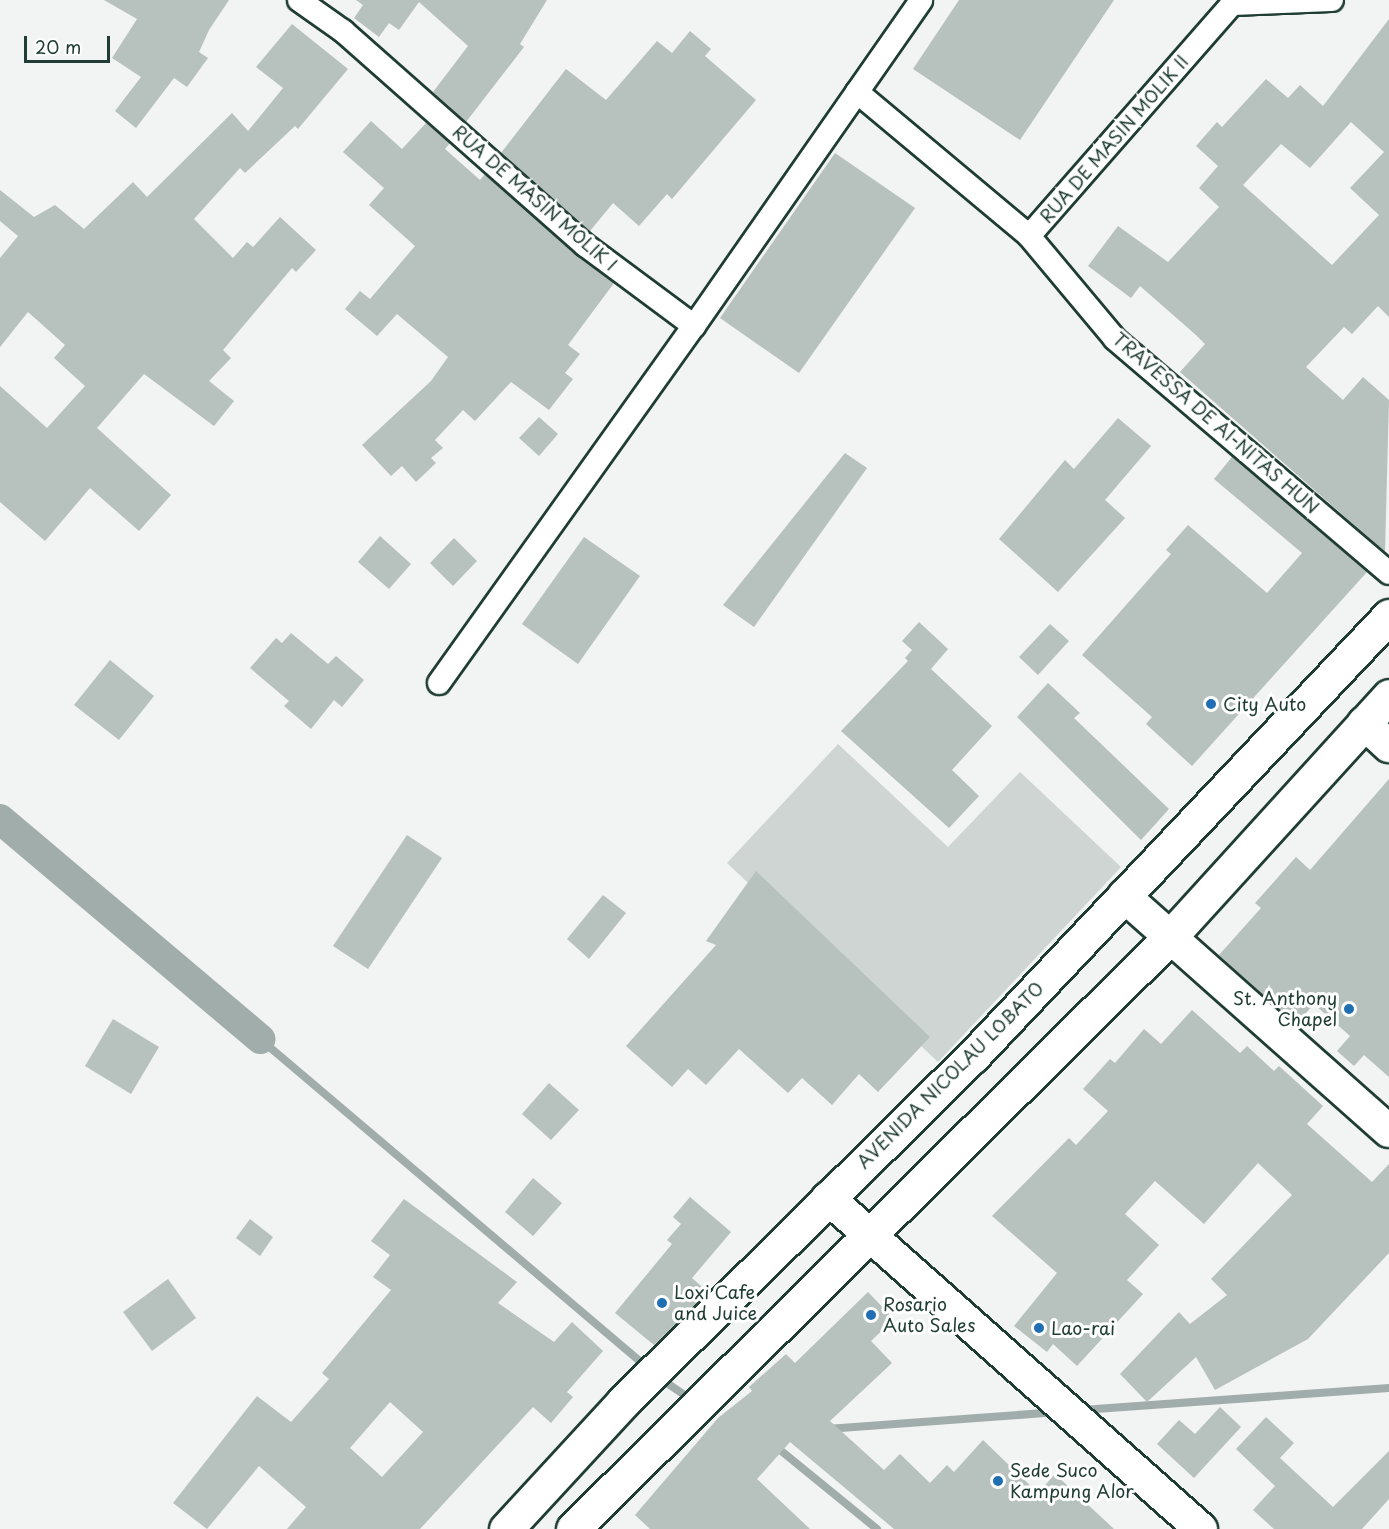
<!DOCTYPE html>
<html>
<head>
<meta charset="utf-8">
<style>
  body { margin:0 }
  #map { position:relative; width:1389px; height:1529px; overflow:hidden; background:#f2f3f3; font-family:"Playpen Sans",sans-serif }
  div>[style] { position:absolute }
  .green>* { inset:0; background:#ced5d3 }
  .stream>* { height:8px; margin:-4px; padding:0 4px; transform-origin:4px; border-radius:4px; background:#a1adaa }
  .canal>* { height:30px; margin:-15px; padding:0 15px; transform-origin:15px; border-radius:15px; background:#a1adaa }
  .building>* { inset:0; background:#b7c1bd }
  .roads { filter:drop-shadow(2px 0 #1f3d34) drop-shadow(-2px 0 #1f3d34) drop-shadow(0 2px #1f3d34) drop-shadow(0 -2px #1f3d34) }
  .street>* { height:22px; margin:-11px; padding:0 11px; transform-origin:11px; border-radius:11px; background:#fff }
  .secondary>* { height:32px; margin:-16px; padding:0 16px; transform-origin:16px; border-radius:16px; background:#fff }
  .primary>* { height:33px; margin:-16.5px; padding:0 16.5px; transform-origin:16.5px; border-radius:16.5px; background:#fff }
  .dots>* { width:16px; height:16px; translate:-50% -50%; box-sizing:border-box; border:3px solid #fff; border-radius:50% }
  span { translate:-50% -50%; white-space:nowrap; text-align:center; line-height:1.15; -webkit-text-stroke:6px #fff; paint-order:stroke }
  .street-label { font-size:18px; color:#1f3d34 }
  .poi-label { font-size:18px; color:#1f3d34 }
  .left { translate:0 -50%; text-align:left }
  .right { translate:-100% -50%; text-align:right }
  .scale { position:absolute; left:24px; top:36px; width:86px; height:27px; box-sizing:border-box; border:3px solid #1f3d34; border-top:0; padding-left:8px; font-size:18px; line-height:21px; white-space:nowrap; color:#1f3d34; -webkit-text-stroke:4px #fff; paint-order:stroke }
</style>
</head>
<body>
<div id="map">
  <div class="green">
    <div style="clip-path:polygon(838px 744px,948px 847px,1020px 772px,1121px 867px,938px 1062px,727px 863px)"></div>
  </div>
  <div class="stream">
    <div style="left:260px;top:1039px;width:509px;rotate:40.3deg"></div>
    <div style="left:658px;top:1377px;width:41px;rotate:34.1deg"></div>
    <div style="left:1082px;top:1410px;width:308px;rotate:-4.1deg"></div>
    <div style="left:827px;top:1429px;width:231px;rotate:-4.2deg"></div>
    <div style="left:774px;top:1445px;width:133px;rotate:39.2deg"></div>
  </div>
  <div class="canal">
    <div style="left:0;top:819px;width:341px;rotate:40.2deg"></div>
  </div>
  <div class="building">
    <div style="clip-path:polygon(104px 0,229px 0,209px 30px,199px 52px,208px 58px,187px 87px,174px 78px,136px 128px,115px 111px,141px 77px,112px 58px,137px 19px)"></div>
    <div style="clip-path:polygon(356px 0,547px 0,520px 44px,524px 47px,466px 122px,433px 92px,468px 46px,419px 2px,399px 30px,389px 23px,379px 37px,354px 18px,363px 5px)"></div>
    <div style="clip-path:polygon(959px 0,1114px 0,1020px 140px,913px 69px)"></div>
    <div style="clip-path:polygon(evenodd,1389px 19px,1389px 317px,1378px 306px,1352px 334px,1344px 327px,1306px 367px,1343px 400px,1363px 377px,1389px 400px,1385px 552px,1180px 372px,1205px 344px,1196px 335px,1140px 286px,1131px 298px,1088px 266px,1118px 226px,1168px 262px,1219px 207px,1199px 188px,1218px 166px,1196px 146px,1217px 122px,1222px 127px,1266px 79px,1288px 98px,1300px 85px,1323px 106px,1389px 19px,1351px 122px,1384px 152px,1350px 188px,1379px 215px,1332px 265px,1243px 185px,1281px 144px,1310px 168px,1351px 122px)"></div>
    <div style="clip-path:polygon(292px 24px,348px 69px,298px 129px,295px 126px,245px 173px,240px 168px,194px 219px,233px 258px,247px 242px,253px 247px,280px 217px,316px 250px,296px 272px,292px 268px,223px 350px,231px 358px,209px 381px,234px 401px,214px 426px,144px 374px,97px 428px,171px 495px,139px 531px,90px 488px,45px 541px,0 502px,0 386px,47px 428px,85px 386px,54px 358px,65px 345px,28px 312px,0 347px,0 258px,18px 236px,0 221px,0 190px,34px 217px,55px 205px,84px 229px,133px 182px,147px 197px,232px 113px,248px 131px,283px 88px,256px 67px)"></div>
    <div style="clip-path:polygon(690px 31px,711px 49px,705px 56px,756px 100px,672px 199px,667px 194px,639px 226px,613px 203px,590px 231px,501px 153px,566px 69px,606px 100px,657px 41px,672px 53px)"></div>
    <div style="clip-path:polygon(371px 121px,402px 149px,426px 123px,450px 143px,445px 149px,480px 180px,485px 174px,614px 283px,568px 345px,580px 354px,565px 373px,573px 379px,549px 410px,511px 382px,475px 421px,463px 410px,435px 440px,443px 448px,431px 458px,436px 463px,416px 482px,402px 466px,391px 476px,362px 445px,431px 381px,448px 357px,397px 314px,377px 336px,345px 309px,360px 291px,370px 299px,415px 246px,369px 205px,384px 188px,343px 152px)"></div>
    <div style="clip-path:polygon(835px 153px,915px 208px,799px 373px,720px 318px)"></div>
    <div style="clip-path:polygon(539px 417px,558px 434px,539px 456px,519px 438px)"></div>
    <div style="clip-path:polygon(1118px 418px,1151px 446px,1105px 500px,1125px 518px,1058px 592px,999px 539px,1065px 460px,1074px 469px)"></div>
    <div style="clip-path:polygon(845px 453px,867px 468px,754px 627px,723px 605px)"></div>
    <div style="clip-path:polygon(1232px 457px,1367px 572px,1192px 766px,1146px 724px,1152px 717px,1082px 655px,1171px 554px,1166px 550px,1188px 525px,1267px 593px,1302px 553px,1214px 479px)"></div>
    <div style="clip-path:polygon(380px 536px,411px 564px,389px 589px,358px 562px)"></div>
    <div style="clip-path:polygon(584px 537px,640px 576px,578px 664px,522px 624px)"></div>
    <div style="clip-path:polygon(454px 538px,477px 561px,453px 586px,430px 563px)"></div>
    <div style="clip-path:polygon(919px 622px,948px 649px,931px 669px,992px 726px,952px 770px,979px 796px,949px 828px,841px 731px,908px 661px,905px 658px,912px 650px,902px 641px)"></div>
    <div style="clip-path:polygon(1050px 624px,1069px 641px,1038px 675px,1019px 657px)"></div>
    <div style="clip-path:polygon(291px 633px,328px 664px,336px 656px,364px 680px,342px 707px,334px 700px,311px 729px,284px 706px,289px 701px,250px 668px,276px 638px,282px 643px)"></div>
    <div style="clip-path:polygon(110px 660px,154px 696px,119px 740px,74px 705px)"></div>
    <div style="clip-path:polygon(1048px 683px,1080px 713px,1074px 718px,1169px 809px,1141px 840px,1017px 717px)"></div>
    <div style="clip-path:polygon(1389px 779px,1389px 1077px,1364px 1055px,1354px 1066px,1337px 1051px,1350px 1036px,1314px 1004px,1296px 1024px,1219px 955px,1261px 908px,1255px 903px,1296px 857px,1310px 870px)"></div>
    <div style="clip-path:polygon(407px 835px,442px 858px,368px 969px,333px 946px)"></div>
    <div style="clip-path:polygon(756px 871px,930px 1037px,878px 1092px,859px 1074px,832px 1105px,802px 1078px,788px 1093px,739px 1049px,706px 1085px,688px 1069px,672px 1087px,626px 1046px,716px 945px,706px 941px)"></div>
    <div style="clip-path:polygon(603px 895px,626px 913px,589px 959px,567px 939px)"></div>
    <div style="clip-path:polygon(1192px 1010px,1240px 1053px,1247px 1046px,1274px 1071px,1279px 1066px,1323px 1106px,1307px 1124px,1372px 1182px,1389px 1164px,1389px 1253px,1308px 1339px,1215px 1390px,1196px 1357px,1147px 1402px,1120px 1374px,1179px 1312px,1190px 1324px,1227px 1295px,1211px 1279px,1292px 1195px,1258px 1163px,1204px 1224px,1155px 1181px,1125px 1214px,1159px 1245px,1127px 1280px,1143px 1294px,1077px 1366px,1053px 1344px,1047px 1352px,1014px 1326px,1057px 1273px,992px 1216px,1069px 1138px,1076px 1145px,1108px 1111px,1083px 1089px,1110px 1059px,1115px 1063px,1144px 1029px,1161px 1044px)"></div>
    <div style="clip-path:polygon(113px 1019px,159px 1047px,131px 1094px,85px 1066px)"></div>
    <div style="clip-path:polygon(549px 1083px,579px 1110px,551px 1140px,522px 1114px)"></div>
    <div style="clip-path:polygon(533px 1178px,562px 1203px,533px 1236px,505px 1212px)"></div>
    <div style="clip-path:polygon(690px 1197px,731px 1232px,692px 1278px,708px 1292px,654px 1345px,615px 1313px,672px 1244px,667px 1240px,681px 1224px,673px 1217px)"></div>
    <div style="clip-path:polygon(evenodd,404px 1199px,517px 1282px,498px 1303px,554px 1342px,572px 1322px,603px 1351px,567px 1392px,573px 1397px,551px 1423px,533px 1407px,420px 1529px,287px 1529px,306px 1507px,259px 1466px,207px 1529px,173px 1503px,257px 1396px,291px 1422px,329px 1379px,322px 1373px,391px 1290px,373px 1277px,390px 1255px,371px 1241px,404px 1199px,390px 1402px,423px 1432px,382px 1477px,350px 1448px,390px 1402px)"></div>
    <div style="clip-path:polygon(250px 1219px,273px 1237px,260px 1256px,236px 1238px)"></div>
    <div style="clip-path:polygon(168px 1279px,196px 1318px,152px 1351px,123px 1312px)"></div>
    <div style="clip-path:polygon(868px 1292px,894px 1319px,871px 1341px,892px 1363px,830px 1421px,884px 1470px,900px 1454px,930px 1483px,947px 1465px,954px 1472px,983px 1440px,1038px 1493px,1055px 1474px,1114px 1529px,894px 1529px,790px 1442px,757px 1479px,810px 1529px,650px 1529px,635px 1515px,718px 1418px,752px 1391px,749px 1387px,786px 1354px,795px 1363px)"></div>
    <div style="clip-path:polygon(1220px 1407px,1241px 1427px,1194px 1478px,1157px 1444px,1179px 1420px,1195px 1434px)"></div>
    <div style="clip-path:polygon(1266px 1417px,1294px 1443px,1280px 1458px,1333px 1507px,1389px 1451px,1389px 1499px,1362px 1529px,1274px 1529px,1253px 1510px,1275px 1486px,1236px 1449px)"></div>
  </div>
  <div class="roads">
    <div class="street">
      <div style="left:299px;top:0;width:54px;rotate:35.2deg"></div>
      <div style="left:343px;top:31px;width:323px;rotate:41.5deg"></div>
      <div style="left:585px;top:245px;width:136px;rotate:36.6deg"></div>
      <div style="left:694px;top:326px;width:397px;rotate:-55.1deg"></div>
      <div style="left:857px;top:92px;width:224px;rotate:39.9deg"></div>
      <div style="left:1029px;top:236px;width:308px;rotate:-48.8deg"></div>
      <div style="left:1232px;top:4px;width:100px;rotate:-2.3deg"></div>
      <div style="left:1029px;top:236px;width:134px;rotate:50.1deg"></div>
      <div style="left:1115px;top:339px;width:360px;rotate:40.5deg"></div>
      <div style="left:439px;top:683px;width:439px;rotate:-54.5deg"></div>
    </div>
    <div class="secondary">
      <div style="left:1364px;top:723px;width:34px;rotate:43deg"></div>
      <div style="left:1124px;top:896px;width:354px;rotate:41.6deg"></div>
      <div style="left:828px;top:1198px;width:499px;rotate:41.6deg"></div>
    </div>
    <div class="primary">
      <div style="left:506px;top:1529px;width:173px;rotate:-47.3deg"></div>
      <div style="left:623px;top:1402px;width:491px;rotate:-44.7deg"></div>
      <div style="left:972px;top:1057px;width:607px;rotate:-46.6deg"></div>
      <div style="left:573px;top:1529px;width:839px;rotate:-44.76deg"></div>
      <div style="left:1169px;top:938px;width:327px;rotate:-47.7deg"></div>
    </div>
  </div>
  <div class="dots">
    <div style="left:1211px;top:704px;background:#1f6fb2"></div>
    <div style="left:1349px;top:1009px;background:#1f6fb2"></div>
    <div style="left:662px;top:1303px;background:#1f6fb2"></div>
    <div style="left:871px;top:1315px;background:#1f6fb2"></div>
    <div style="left:1039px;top:1328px;background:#1f6fb2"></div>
    <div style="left:998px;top:1481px;background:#1f6fb2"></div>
  </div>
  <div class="street-label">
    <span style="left:1114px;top:139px;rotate:-49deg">RUA DE MASIN MOLIK II</span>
    <span style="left:535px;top:198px;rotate:41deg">RUA DE MASIN MOLIK I</span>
    <span style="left:1216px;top:423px;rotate:41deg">TRAVESSA DE AI-NITAS HUN</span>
    <span style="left:950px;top:1075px;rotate:-45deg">AVENIDA NICOLAU LOBATO</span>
  </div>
  <div class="poi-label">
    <span class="left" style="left:1223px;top:704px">City Auto</span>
    <span class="right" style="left:1337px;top:1009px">St. Anthony<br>Chapel</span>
    <span class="left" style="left:674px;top:1303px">Loxi Cafe<br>and Juice</span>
    <span class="left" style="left:883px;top:1315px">Rosario<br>Auto Sales</span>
    <span class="left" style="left:1051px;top:1328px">Lao-rai</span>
    <span class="left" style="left:1010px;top:1481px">Sede Suco<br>Kampung Alor</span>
  </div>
  <div class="scale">20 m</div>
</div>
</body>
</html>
